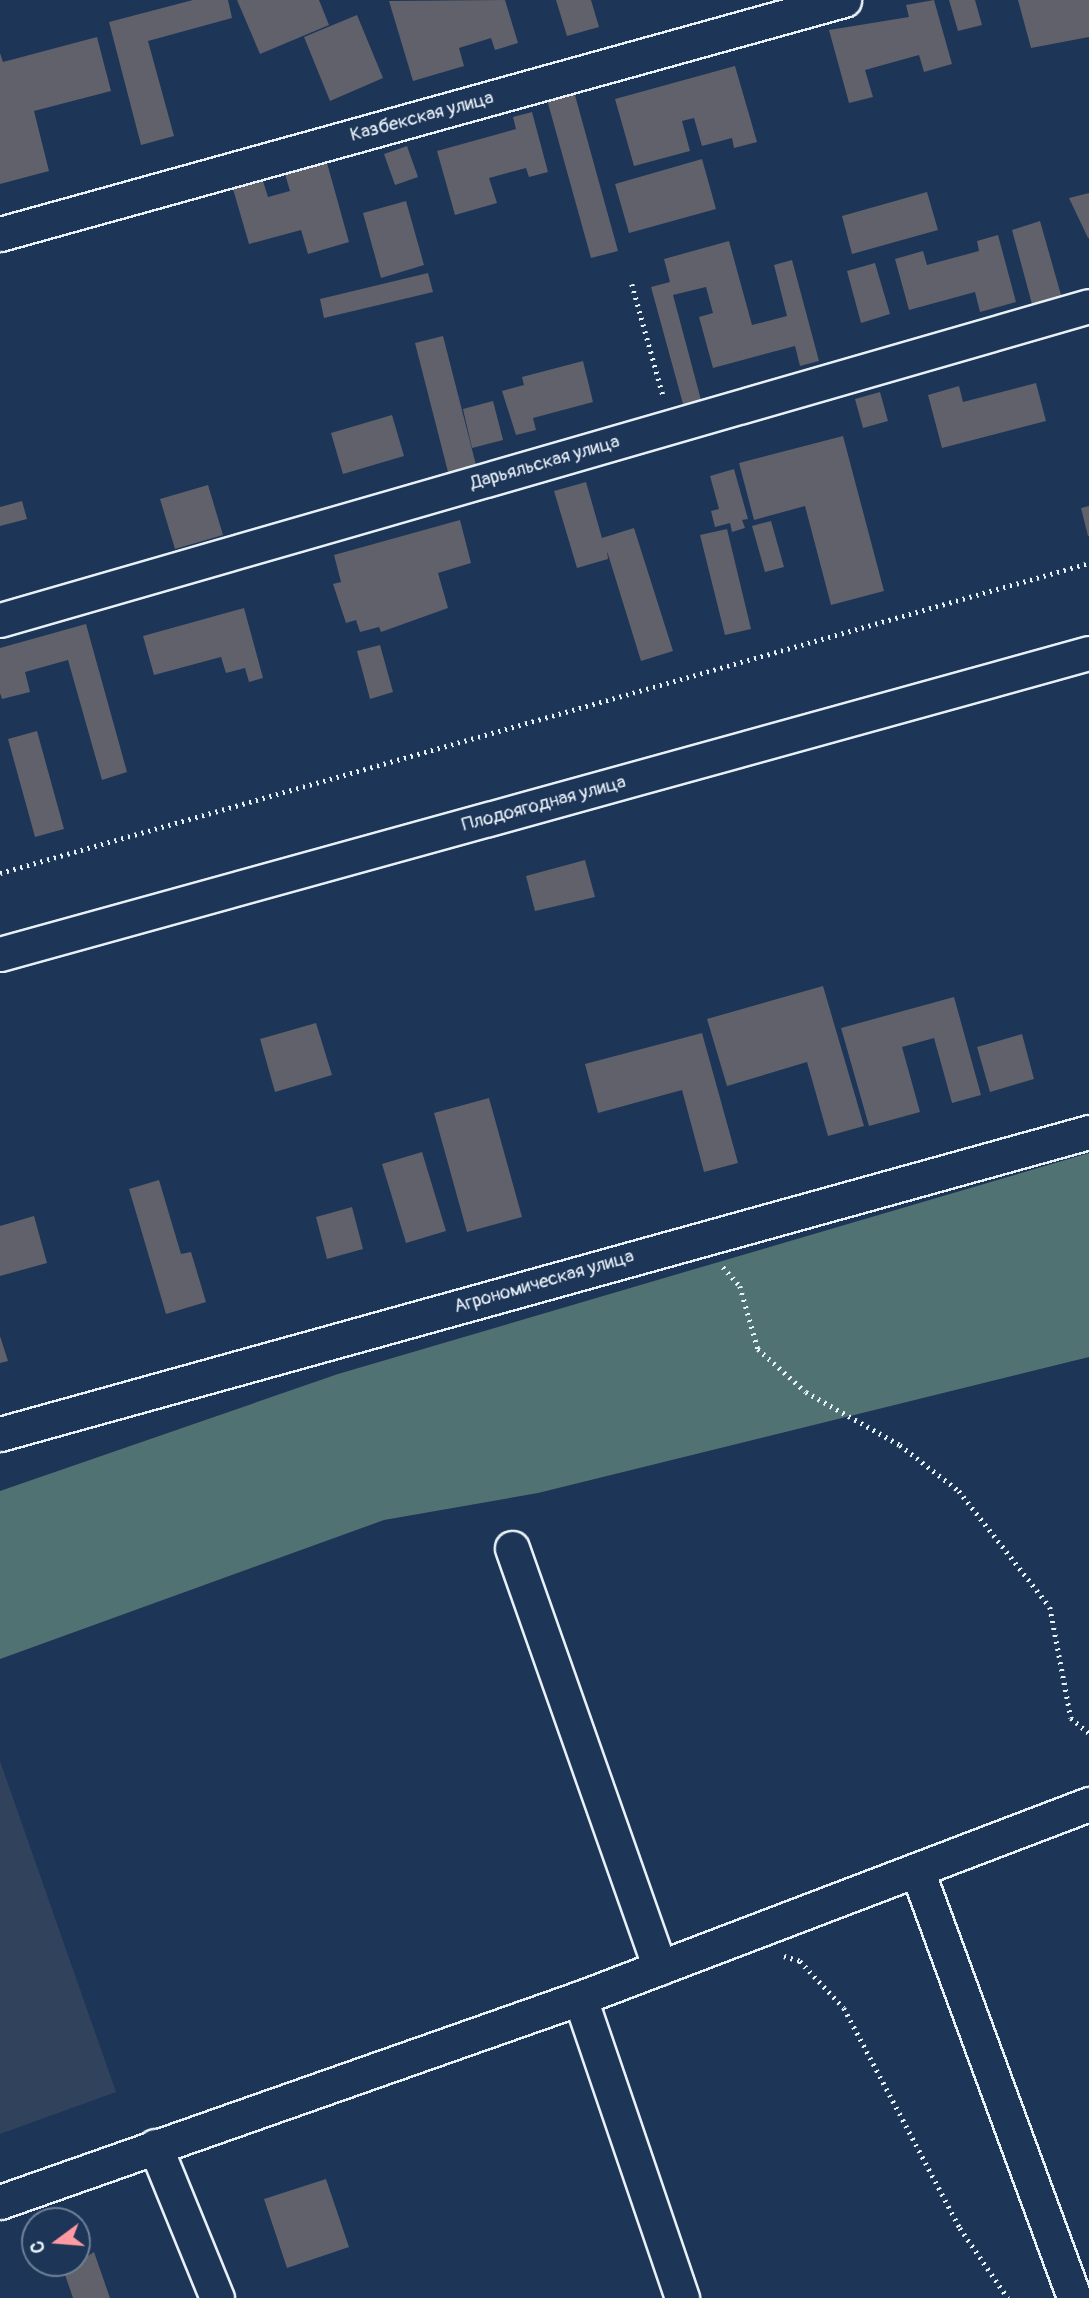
<!DOCTYPE html>
<html>
<head>
<meta charset="utf-8">
<style>
  body { margin:0 }
  #map { position:relative; width:1089px; height:2298px; overflow:hidden; background:#1d3557; font-family:Pangolin,sans-serif }
  div>[style] { position:absolute }
  .built>* { inset:0; background:#31425d }
  .green>* { inset:0; background:#517272 }
  .building>* { inset:0; background:#60616a }
  .path>* { height:4.5px; margin-top:-2.25px; transform-origin:0; background:repeating-linear-gradient(90deg,#e8f1f8 0 2px,transparent 0 7px) }
  .roads { filter:drop-shadow(2px 0 #e8f1f8) drop-shadow(-2px 0 #e8f1f8) drop-shadow(0 2px #e8f1f8) drop-shadow(0 -2px #e8f1f8) }
  .minor>* { height:33px; margin:-16.5px; padding:0 16.5px; transform-origin:16.5px; border-radius:16.5px; background:#1d3557 }
  span { translate:-50% -50%; white-space:nowrap; text-align:center; line-height:1.15; -webkit-text-stroke:5px #1d3557; paint-order:stroke }
  .street-label { font-size:19px; color:#e8f1f8 }
  .north { position:absolute; left:21px; top:2207px; width:70px; height:70px; box-sizing:border-box; background:#1d3557; border:2px solid #6e8097; border-radius:50%; rotate:254deg; font-size:19px; font-weight:700; line-height:28px; text-align:center; color:#e8f1f8 }
  .north::after { content:''; display:block; margin:auto; width:24px; height:32px; background:#ff9aa2; clip-path:polygon(50% 0,100% 100%,50% 72%,0 100%) }
</style>
</head>
<body>
<div id="map">
  <div class="built">
    <div style="clip-path:polygon(0 1761px,116px 2092px,0 2134px)"></div>
  </div>
  <div class="green">
    <div style="clip-path:polygon(1089px 1153px,1089px 1357px,538px 1493px,384px 1520px,0 1659px,0 1491px,338px 1374px)"></div>
  </div>
  <div class="building">
    <div style="clip-path:polygon(193px 0,228px 0,232px 18px,148px 41px,174px 136px,141px 145px,109px 22px)"></div>
    <div style="clip-path:polygon(237px 0,319px 0,329px 25px,260px 54px)"></div>
    <div style="clip-path:polygon(505px 0,518px 43px,495px 50px,491px 38px,459px 48px,464px 66px,413px 81px,389px 1px)"></div>
    <div style="clip-path:polygon(556px 0,591px 0,599px 27px,567px 36px)"></div>
    <div style="clip-path:polygon(934px 0,952px 64px,924px 72px,919px 55px,865px 70px,873px 97px,849px 103px,829px 30px,909px 17px,906px 5px)"></div>
    <div style="clip-path:polygon(949px 0,975px 0,982px 25px,958px 31px)"></div>
    <div style="clip-path:polygon(1018px 0,1089px 0,1089px 37px,1031px 48px)"></div>
    <div style="clip-path:polygon(357px 15px,383px 78px,330px 101px,304px 37px)"></div>
    <div style="clip-path:polygon(97px 37px,111px 91px,34px 111px,49px 171px,0 184px,0 53px,3px 62px)"></div>
    <div style="clip-path:polygon(735px 66px,757px 142px,734px 148px,732px 138px,702px 146px,694px 118px,682px 121px,690px 151px,634px 166px,615px 99px)"></div>
    <div style="clip-path:polygon(573px 88px,618px 251px,591px 258px,546px 96px)"></div>
    <div style="clip-path:polygon(532px 112px,548px 172px,529px 177px,526px 168px,489px 178px,497px 203px,455px 215px,437px 151px,516px 129px,513px 117px)"></div>
    <div style="clip-path:polygon(407px 146px,418px 177px,395px 185px,384px 154px)"></div>
    <div style="clip-path:polygon(702px 159px,716px 209px,629px 233px,615px 184px)"></div>
    <div style="clip-path:polygon(327px 163px,349px 242px,308px 254px,301px 230px,249px 244px,233px 189px,263px 181px,268px 197px,290px 191px,285px 174px)"></div>
    <div style="clip-path:polygon(927px 192px,938px 230px,852px 254px,842px 216px)"></div>
    <div style="clip-path:polygon(1089px 193px,1089px 238px,1088px 238px,1069px 198px)"></div>
    <div style="clip-path:polygon(406px 201px,424px 265px,381px 278px,363px 213px)"></div>
    <div style="clip-path:polygon(1040px 221px,1061px 295px,1032px 304px,1012px 230px)"></div>
    <div style="clip-path:polygon(998px 235px,1016px 302px,980px 312px,975px 292px,909px 310px,895px 259px,923px 251px,927px 265px,979px 251px,977px 241px)"></div>
    <div style="clip-path:polygon(729px 241px,752px 325px,787px 316px,774px 265px,792px 260px,819px 361px,800px 366px,795px 346px,713px 368px,699px 317px,713px 313px,706px 287px,673px 295px,701px 400px,683px 404px,651px 287px,670px 282px,664px 259px)"></div>
    <div style="clip-path:polygon(875px 263px,890px 314px,861px 323px,847px 271px)"></div>
    <div style="clip-path:polygon(428px 273px,433px 292px,324px 318px,320px 299px)"></div>
    <div style="clip-path:polygon(443px 336px,476px 465px,448px 472px,415px 343px)"></div>
    <div style="clip-path:polygon(583px 361px,593px 402px,533px 418px,536px 430px,516px 435px,502px 391px,524px 385px,522px 377px)"></div>
    <div style="clip-path:polygon(1036px 383px,1046px 421px,942px 448px,928px 395px,959px 386px,963px 402px)"></div>
    <div style="clip-path:polygon(880px 392px,888px 421px,863px 428px,855px 399px)"></div>
    <div style="clip-path:polygon(493px 401px,503px 440px,472px 448px,463px 409px)"></div>
    <div style="clip-path:polygon(392px 415px,404px 456px,343px 474px,331px 433px)"></div>
    <div style="clip-path:polygon(843px 436px,884px 591px,831px 605px,805px 506px,754px 520px,739px 463px)"></div>
    <div style="clip-path:polygon(734px 469px,748px 519px,742px 520px,745px 528px,732px 532px,730px 523px,715px 527px,711px 511px,719px 509px,710px 476px)"></div>
    <div style="clip-path:polygon(586px 482px,602px 538px,634px 528px,673px 651px,641px 661px,607px 551px,608px 559px,577px 568px,554px 491px)"></div>
    <div style="clip-path:polygon(208px 485px,223px 535px,175px 549px,160px 499px)"></div>
    <div style="clip-path:polygon(22px 501px,27px 519px,0 526px,0 507px)"></div>
    <div style="clip-path:polygon(1089px 506px,1089px 536px,1088px 536px,1081px 508px)"></div>
    <div style="clip-path:polygon(460px 520px,471px 563px,438px 573px,448px 608px,381px 632px,379px 627px,360px 632px,356px 620px,346px 623px,333px 584px,341px 582px,334px 555px)"></div>
    <div style="clip-path:polygon(771px 521px,784px 567px,765px 572px,752px 526px)"></div>
    <div style="clip-path:polygon(727px 529px,751px 629px,725px 635px,700px 535px)"></div>
    <div style="clip-path:polygon(244px 608px,263px 678px,249px 682px,245px 668px,226px 673px,221px 657px,154px 675px,143px 636px)"></div>
    <div style="clip-path:polygon(86px 624px,127px 772px,102px 780px,68px 660px,25px 672px,30px 692px,2px 699px,0 693px,0 648px)"></div>
    <div style="clip-path:polygon(380px 645px,393px 692px,370px 699px,357px 651px)"></div>
    <div style="clip-path:polygon(37px 731px,64px 829px,35px 837px,8px 739px)"></div>
    <div style="clip-path:polygon(585px 860px,595px 897px,535px 911px,526px 876px)"></div>
    <div style="clip-path:polygon(823px 986px,864px 1126px,828px 1136px,807px 1062px,727px 1086px,707px 1019px)"></div>
    <div style="clip-path:polygon(954px 997px,981px 1095px,952px 1103px,934px 1038px,902px 1047px,920px 1112px,869px 1126px,841px 1028px)"></div>
    <div style="clip-path:polygon(316px 1023px,332px 1075px,275px 1092px,260px 1039px)"></div>
    <div style="clip-path:polygon(702px 1033px,738px 1163px,704px 1172px,682px 1090px,598px 1113px,585px 1064px)"></div>
    <div style="clip-path:polygon(1022px 1034px,1034px 1079px,990px 1092px,977px 1047px)"></div>
    <div style="clip-path:polygon(489px 1098px,522px 1217px,467px 1232px,434px 1113px)"></div>
    <div style="clip-path:polygon(422px 1152px,446px 1231px,406px 1243px,382px 1164px)"></div>
    <div style="clip-path:polygon(159px 1180px,181px 1254px,191px 1252px,206px 1302px,166px 1314px,129px 1189px)"></div>
    <div style="clip-path:polygon(352px 1207px,363px 1249px,327px 1259px,316px 1217px)"></div>
    <div style="clip-path:polygon(34px 1216px,47px 1263px,0 1276px,0 1226px)"></div>
    <div style="clip-path:polygon(0 1336px,8px 1361px,0 1363px)"></div>
    <div style="clip-path:polygon(326px 2179px,349px 2247px,287px 2268px,264px 2199px)"></div>
    <div style="clip-path:polygon(94px 2252px,110px 2298px,73px 2298px,61px 2263px,77px 2263px)"></div>
  </div>
  <div class="path">
    <div style="left:632px;top:284px;width:115px;rotate:74.4deg"></div>
    <div style="left:0;top:873px;width:1132px;rotate:-15.89deg"></div>
    <div style="left:723px;top:1267px;width:25px;rotate:48deg"></div>
    <div style="left:740px;top:1286px;width:66px;rotate:74.1deg"></div>
    <div style="left:758px;top:1349px;width:64px;rotate:41.9deg"></div>
    <div style="left:806px;top:1392px;width:108px;rotate:29.4deg"></div>
    <div style="left:900px;top:1445px;width:75px;rotate:37.9deg"></div>
    <div style="left:959px;top:1491px;width:147px;rotate:51.9deg"></div>
    <div style="left:1050px;top:1607px;width:113px;rotate:79.3deg"></div>
    <div style="left:1071px;top:1718px;width:23px;rotate:40deg"></div>
    <div style="left:784px;top:1956px;width:17px;rotate:17deg"></div>
    <div style="left:800px;top:1961px;width:64px;rotate:46.9deg"></div>
    <div style="left:844px;top:2008px;width:249px;rotate:62.2deg"></div>
    <div style="left:960px;top:2228px;width:85px;rotate:55.6deg"></div>
  </div>
  <div class="roads">
    <div class="minor">
      <div style="left:0;top:234px;width:876px;rotate:-15.5deg"></div>
      <div style="left:0;top:620px;width:1133px;rotate:-16.08deg"></div>
      <div style="left:0;top:954px;width:1130px;rotate:-15.45deg"></div>
      <div style="left:0;top:1434px;width:1130px;rotate:-15.5deg"></div>
      <div style="left:512px;top:1548px;width:445px;rotate:70.6deg"></div>
      <div style="left:918px;top:1873px;width:453px;rotate:69.8deg"></div>
      <div style="left:580px;top:1998px;width:317px;rotate:71.2deg"></div>
      <div style="left:155px;top:2146px;width:164px;rotate:67.8deg"></div>
      <div style="left:0;top:2202px;width:615px;rotate:-19.38deg"></div>
      <div style="left:580px;top:1998px;width:545px;rotate:-20.86deg"></div>
    </div>
  </div>
  <div class="street-label">
    <span style="left:422px;top:117px;rotate:-15deg">Казбекская улица</span>
    <span style="left:545px;top:463px;rotate:-16deg">Дарьяльская улица</span>
    <span style="left:544px;top:804px;rotate:-15deg">Плодоягодная улица</span>
    <span style="left:544px;top:1282px;rotate:-16deg">Агрономическая улица</span>
  </div>
  <div class="north">С</div>
</div>
</body>
</html>
